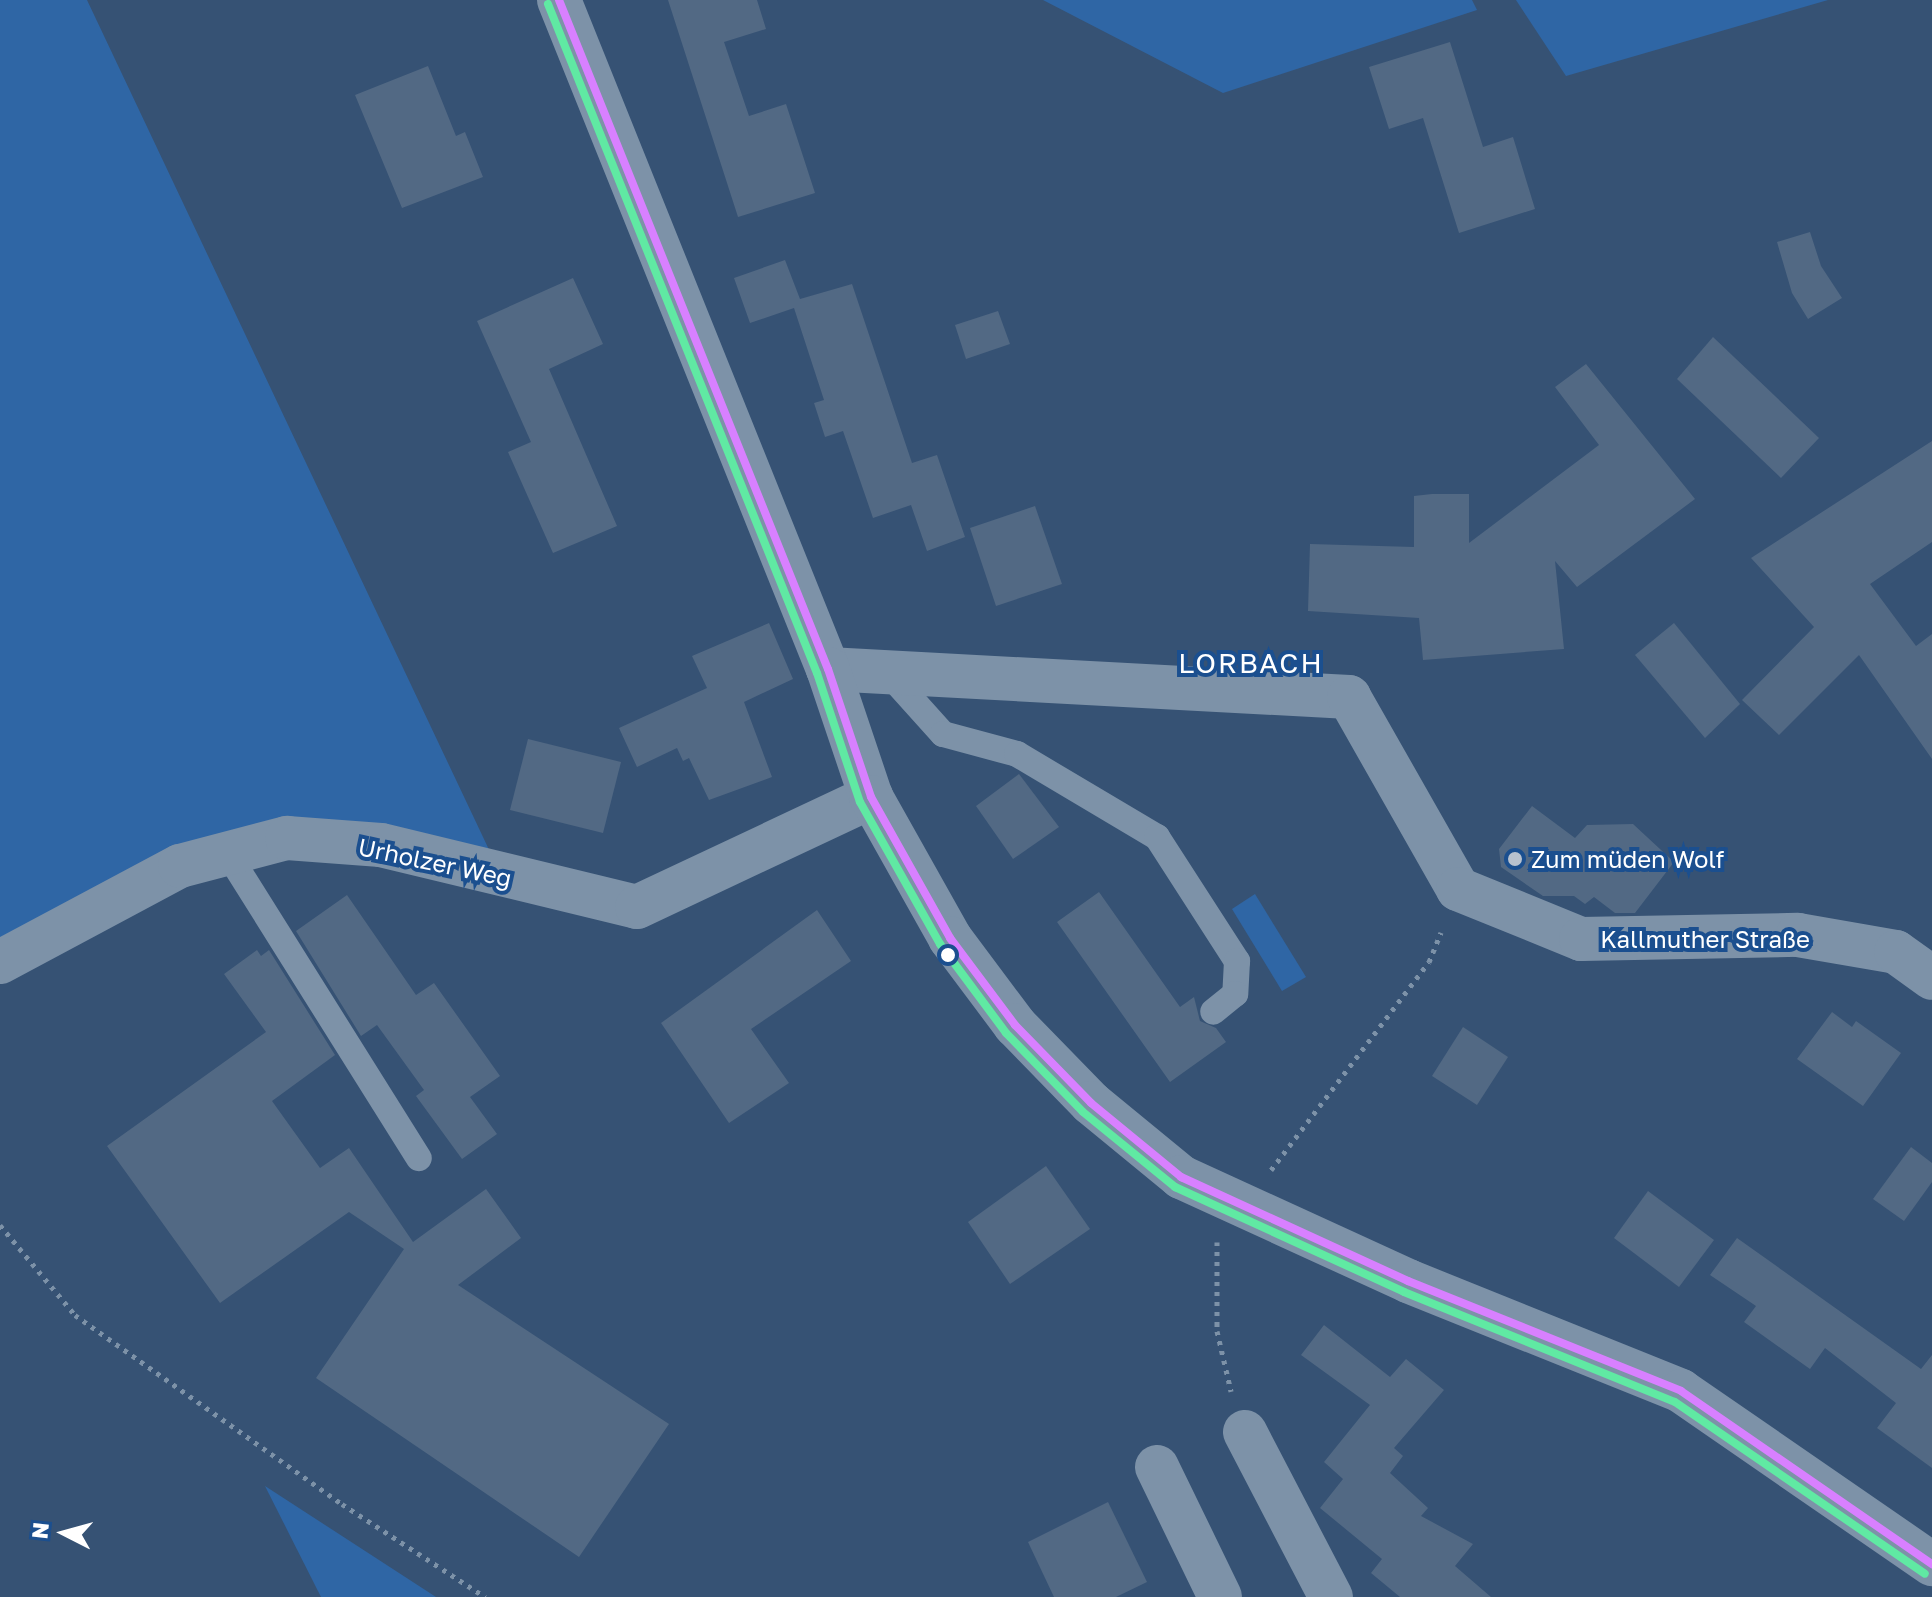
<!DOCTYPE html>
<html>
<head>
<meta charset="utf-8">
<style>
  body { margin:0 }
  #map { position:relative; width:1932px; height:1597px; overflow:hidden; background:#365274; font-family:"Golos Text",sans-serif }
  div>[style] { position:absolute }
  .green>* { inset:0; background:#2f66a5 }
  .building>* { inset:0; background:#526984 }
  .path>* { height:5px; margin-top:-2.5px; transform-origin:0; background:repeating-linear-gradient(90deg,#7d92a8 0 4px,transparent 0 10px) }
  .service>* { height:26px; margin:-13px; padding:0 13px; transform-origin:13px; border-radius:13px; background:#7d92a8 }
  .minor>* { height:44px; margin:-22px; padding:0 22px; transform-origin:22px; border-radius:22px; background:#7d92a8 }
  .tertiary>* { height:44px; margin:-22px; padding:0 22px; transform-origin:22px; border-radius:22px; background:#7d92a8 }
  .bus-1>* { height:8px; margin:-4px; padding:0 4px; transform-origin:4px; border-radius:4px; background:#d880ff }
  .bus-2>* { height:8px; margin:-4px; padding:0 4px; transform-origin:4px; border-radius:4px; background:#60e9a3 }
  .dots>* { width:22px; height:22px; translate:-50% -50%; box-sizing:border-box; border:4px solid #1b4f8f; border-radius:50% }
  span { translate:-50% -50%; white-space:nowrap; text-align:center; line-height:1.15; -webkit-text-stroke:8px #1b4f8f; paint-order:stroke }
  .poi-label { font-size:24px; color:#fff }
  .left { translate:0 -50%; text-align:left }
  .street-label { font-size:24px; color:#fff }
  .quarter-label { font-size:28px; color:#fff; letter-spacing:2px }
  .north { position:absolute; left:24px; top:1493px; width:80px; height:80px; -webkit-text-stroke:6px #1b4f8f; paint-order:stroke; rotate:276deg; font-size:22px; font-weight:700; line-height:32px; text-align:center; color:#fff }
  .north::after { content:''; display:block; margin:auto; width:28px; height:36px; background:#fff; clip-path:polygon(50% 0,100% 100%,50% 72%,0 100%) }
</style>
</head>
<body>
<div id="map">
  <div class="green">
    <div style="clip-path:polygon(0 0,87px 0,492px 856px,281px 818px,0 945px)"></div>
    <div style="clip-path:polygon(1043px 0,1472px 0,1477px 10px,1223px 93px)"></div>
    <div style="clip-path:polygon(1516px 0,1828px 0,1566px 76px)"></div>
    <div style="clip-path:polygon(1255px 894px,1306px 977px,1282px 991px,1232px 909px)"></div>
    <div style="clip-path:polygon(265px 1486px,436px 1597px,321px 1597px)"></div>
  </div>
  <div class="building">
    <div style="clip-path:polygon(668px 0,757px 0,766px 29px,724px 42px,749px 116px,786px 104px,815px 193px,738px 217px)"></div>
    <div style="clip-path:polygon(1450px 42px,1483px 147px,1513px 137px,1535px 209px,1459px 233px,1423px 118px,1389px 129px,1369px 67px)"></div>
    <div style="clip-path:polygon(428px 66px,456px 136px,465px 132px,483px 177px,402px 208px,355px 95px)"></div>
    <div style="clip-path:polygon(1810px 232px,1821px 266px,1842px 298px,1808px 319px,1792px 293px,1777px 242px)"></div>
    <div style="clip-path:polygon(785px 260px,800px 299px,852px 284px,912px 463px,937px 455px,965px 537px,927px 551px,911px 505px,873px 518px,843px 431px,825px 437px,814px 403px,824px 400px,794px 308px,750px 323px,734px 278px)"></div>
    <div style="clip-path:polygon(573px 278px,603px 344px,549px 369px,617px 526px,553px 553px,508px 452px,531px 442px,477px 321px)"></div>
    <div style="clip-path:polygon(998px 311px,1010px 344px,966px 359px,955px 325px)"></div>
    <div style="clip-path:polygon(1713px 337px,1819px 438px,1781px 478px,1677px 379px)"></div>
    <div style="clip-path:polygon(1586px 364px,1695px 499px,1577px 587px,1555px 561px,1564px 649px,1423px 660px,1419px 618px,1308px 611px,1310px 544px,1414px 547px,1414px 496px,1432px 494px,1469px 494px,1469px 543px,1599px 445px,1555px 387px)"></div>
    <div style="clip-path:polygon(1932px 441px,1932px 542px,1870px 584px,1916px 646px,1932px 634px,1932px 759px,1859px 655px,1779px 735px,1742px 700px,1814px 627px,1751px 558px)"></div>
    <div style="clip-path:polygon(1035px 506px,1062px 584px,996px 606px,970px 528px)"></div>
    <div style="clip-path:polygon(769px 623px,793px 679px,744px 702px,772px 777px,709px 800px,689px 758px,683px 761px,677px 748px,637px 767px,619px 728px,707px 688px,692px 656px)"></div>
    <div style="clip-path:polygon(1674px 623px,1740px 704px,1705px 738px,1635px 655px)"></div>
    <div style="clip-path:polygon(528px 739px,621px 762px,603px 833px,510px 810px)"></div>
    <div style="clip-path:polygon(1019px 774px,1059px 827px,1013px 859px,976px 806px)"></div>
    <div style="clip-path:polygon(1532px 806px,1575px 838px,1587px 825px,1633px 824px,1674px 862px,1635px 913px,1615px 913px,1594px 897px,1585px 904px,1574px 896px,1543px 896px,1501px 867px,1499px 849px)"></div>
    <div style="clip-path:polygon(1099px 892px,1180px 1007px,1194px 997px,1200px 1021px,1216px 1028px,1226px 1042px,1170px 1082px,1057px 922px)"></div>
    <div style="clip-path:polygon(347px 895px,416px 995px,434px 983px,500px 1076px,470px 1097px,497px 1134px,462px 1159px,416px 1096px,424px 1090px,377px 1025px,361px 1036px,296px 931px)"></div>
    <div style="clip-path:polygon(817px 910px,851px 961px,751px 1029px,789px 1083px,729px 1123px,661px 1023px)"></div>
    <div style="clip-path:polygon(257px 950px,261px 956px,269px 950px,335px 1055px,272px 1101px,320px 1168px,349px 1148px,413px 1242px,486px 1189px,521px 1238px,458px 1285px,669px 1424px,579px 1557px,316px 1378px,404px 1249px,349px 1212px,220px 1303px,107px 1146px,266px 1032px,224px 974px)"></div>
    <div style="clip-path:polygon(1832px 1012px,1852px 1027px,1856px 1021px,1901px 1053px,1863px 1106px,1797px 1059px)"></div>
    <div style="clip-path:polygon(1463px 1027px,1508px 1057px,1477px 1105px,1432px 1076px)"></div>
    <div style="clip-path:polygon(1911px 1147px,1932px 1163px,1932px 1182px,1904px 1221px,1873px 1199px)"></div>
    <div style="clip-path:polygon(1046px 1166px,1090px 1229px,1010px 1284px,968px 1222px)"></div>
    <div style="clip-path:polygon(1648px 1191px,1714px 1240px,1679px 1287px,1614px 1238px)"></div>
    <div style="clip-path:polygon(1737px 1238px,1921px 1369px,1932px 1355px,1932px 1468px,1877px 1428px,1896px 1403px,1825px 1348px,1810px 1369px,1744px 1322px,1756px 1306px,1710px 1275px)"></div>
    <div style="clip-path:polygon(1324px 1325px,1390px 1377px,1406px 1359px,1444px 1390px,1394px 1448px,1403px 1456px,1390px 1473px,1428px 1508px,1421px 1516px,1473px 1544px,1455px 1566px,1491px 1597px,1400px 1597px,1371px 1573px,1382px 1559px,1320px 1508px,1343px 1479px,1324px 1462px,1370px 1405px,1301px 1355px)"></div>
    <div style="clip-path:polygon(1108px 1502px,1147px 1582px,1116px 1597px,1054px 1597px,1028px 1542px)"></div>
  </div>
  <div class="path">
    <div style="left:1271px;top:1170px;width:261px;rotate:-52.8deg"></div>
    <div style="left:1429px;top:962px;width:32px;rotate:-68deg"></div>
    <div style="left:0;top:1225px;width:117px;rotate:50.2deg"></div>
    <div style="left:75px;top:1315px;width:327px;rotate:35.3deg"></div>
    <div style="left:342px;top:1504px;width:171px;rotate:33deg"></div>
    <div style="left:1217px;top:1242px;width:89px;rotate:90deg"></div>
    <div style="left:1217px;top:1331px;width:62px;rotate:76.9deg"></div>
  </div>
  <div class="service">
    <div style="left:888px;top:673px;width:82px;rotate:48deg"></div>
    <div style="left:943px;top:734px;width:77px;rotate:15.1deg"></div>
    <div style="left:1017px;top:754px;width:163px;rotate:30.7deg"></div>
    <div style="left:1157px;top:837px;width:148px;rotate:57.2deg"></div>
    <div style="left:1237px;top:961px;width:33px;rotate:93deg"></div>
    <div style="left:1235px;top:994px;width:28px;rotate:141deg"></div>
    <div style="left:228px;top:854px;width:359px;rotate:57.9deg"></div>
  </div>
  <div class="minor">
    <div style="left:828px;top:669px;width:522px;rotate:3.08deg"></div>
    <div style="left:1349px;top:697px;width:221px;rotate:60.4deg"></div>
    <div style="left:1458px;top:889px;width:133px;rotate:22.1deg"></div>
    <div style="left:1581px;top:939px;width:217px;rotate:-1.1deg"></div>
    <div style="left:1798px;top:935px;width:99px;rotate:9.8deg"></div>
    <div style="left:1896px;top:952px;width:44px;rotate:35.8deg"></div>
    <div style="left:0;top:962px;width:204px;rotate:-28.1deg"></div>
    <div style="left:180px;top:866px;width:111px;rotate:-14.7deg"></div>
    <div style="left:287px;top:838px;width:94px;rotate:4.3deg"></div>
    <div style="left:381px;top:845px;width:263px;rotate:13.6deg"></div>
    <div style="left:637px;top:907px;width:259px;rotate:-25.2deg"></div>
    <div style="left:1245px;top:1432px;width:186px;rotate:62.5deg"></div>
    <div style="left:1157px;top:1467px;width:144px;rotate:64.1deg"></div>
  </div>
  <div class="tertiary">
    <div style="left:559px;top:0;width:721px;rotate:68.1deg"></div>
    <div style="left:828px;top:669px;width:135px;rotate:71.4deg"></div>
    <div style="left:871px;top:797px;width:162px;rotate:60.7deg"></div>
    <div style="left:950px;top:938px;width:109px;rotate:53.2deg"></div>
    <div style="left:1015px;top:1025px;width:109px;rotate:45.7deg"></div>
    <div style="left:1091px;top:1103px;width:117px;rotate:39.4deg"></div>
    <div style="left:1181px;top:1177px;width:250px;rotate:24.6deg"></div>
    <div style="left:1408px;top:1281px;width:294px;rotate:21.9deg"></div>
    <div style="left:1681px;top:1391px;width:305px;rotate:34.6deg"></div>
  </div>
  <div class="bus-1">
    <div style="left:559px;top:0;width:721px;rotate:68.1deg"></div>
    <div style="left:828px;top:669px;width:135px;rotate:71.4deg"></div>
    <div style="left:871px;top:797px;width:162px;rotate:60.7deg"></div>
    <div style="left:950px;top:938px;width:109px;rotate:53.2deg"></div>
    <div style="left:1015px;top:1025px;width:109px;rotate:45.7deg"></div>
    <div style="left:1091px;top:1103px;width:117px;rotate:39.4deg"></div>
    <div style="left:1181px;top:1177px;width:250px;rotate:24.6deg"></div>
    <div style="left:1408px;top:1281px;width:294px;rotate:21.9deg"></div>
    <div style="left:1681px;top:1391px;width:305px;rotate:34.6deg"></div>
  </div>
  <div class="bus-2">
    <div style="left:548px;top:4px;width:721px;rotate:68.1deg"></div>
    <div style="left:817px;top:673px;width:136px;rotate:71.6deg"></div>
    <div style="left:860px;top:802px;width:163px;rotate:60.6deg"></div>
    <div style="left:940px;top:944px;width:111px;rotate:53.4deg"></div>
    <div style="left:1006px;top:1033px;width:110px;rotate:45.7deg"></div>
    <div style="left:1083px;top:1112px;width:119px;rotate:39.2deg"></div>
    <div style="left:1175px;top:1187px;width:252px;rotate:24.6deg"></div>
    <div style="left:1404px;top:1292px;width:292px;rotate:22.1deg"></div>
    <div style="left:1675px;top:1402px;width:303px;rotate:34.5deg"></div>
  </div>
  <div class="dots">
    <div style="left:1515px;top:859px;background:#b9c2ce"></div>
    <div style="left:948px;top:955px;background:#fff"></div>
  </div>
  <div class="poi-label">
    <span class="left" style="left:1531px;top:859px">Zum müden Wolf</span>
  </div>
  <div class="street-label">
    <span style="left:435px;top:862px;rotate:12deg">Urholzer Weg</span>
    <span style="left:1705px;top:939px">Kallmuther Straße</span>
  </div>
  <div class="quarter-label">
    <span style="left:1251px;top:663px">LORBACH</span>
  </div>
  <div class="north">N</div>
</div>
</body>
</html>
